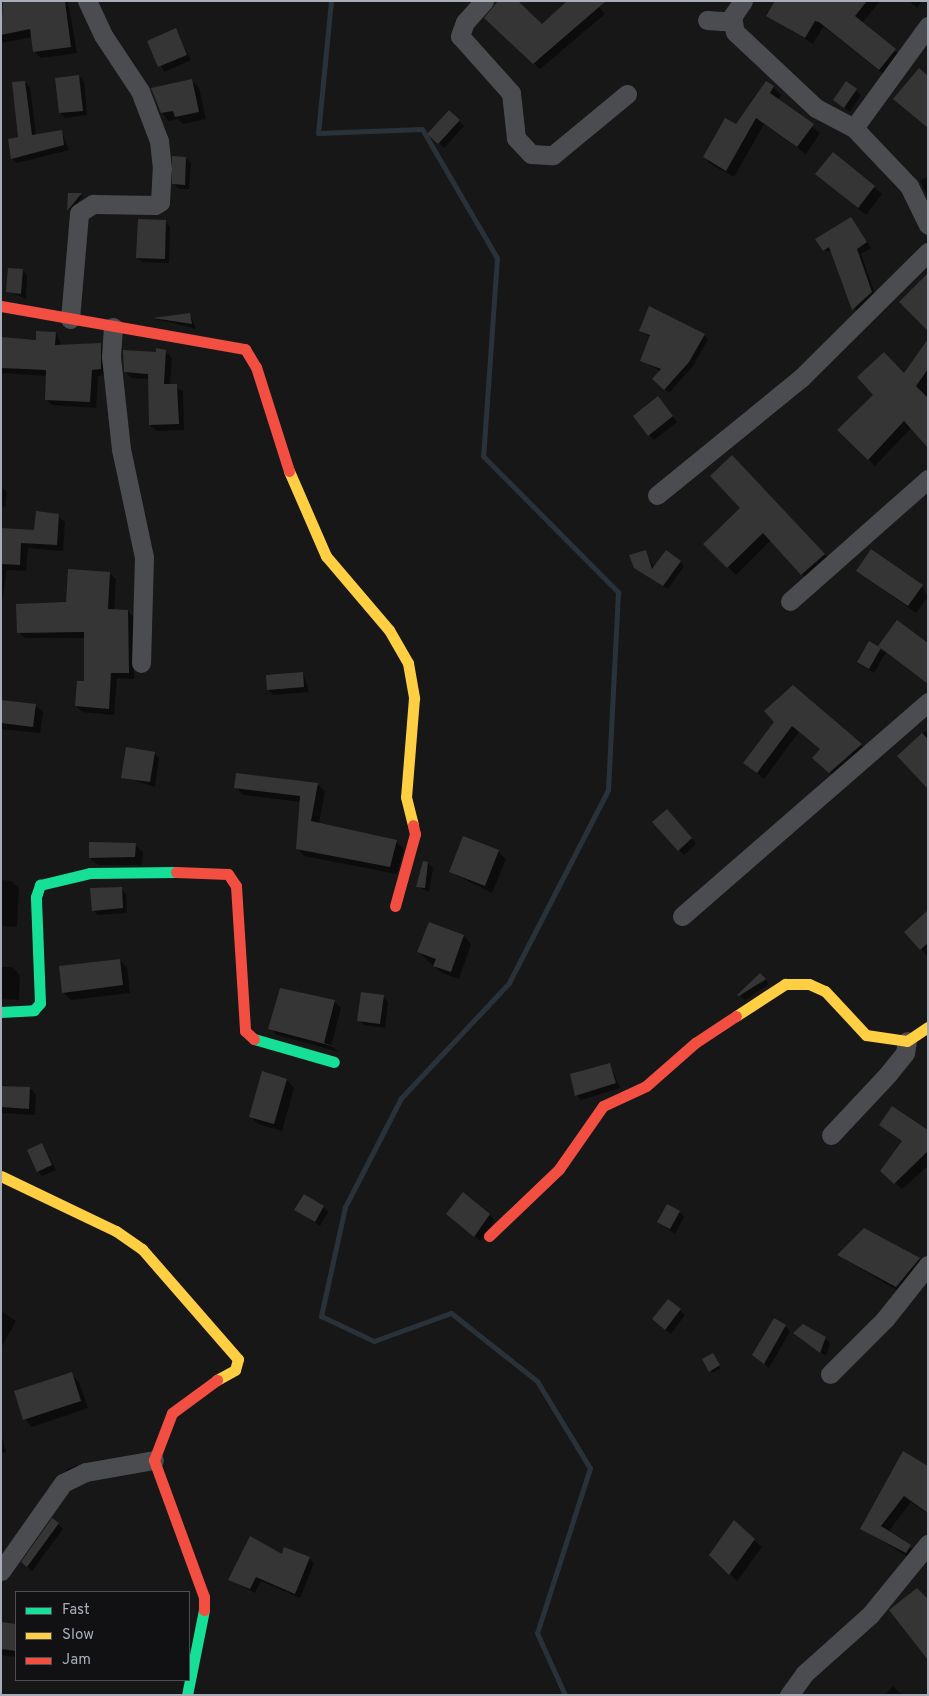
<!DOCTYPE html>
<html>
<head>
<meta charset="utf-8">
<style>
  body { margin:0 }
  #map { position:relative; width:929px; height:1696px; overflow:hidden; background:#171717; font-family:Overpass,sans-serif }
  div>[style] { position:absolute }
  .shadow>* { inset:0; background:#0007 }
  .stream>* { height:5px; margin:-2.5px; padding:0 2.5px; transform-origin:2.5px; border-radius:2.5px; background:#2a3239 }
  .building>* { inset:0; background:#353536 }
  .street>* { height:19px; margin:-9.5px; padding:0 9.5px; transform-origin:9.5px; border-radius:9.5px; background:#4b4c50 }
  .fast>* { height:11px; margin:-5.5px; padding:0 5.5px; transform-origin:5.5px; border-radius:5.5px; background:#16e098 }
  .slow>* { height:11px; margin:-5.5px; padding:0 5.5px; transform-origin:5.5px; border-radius:5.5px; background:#ffcf43 }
  .jam>* { height:11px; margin:-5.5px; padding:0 5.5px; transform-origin:5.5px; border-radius:5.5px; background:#f24e42 }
  span { translate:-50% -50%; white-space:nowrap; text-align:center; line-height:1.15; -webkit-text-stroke:4.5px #111113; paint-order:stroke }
  .frame { position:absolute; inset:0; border:2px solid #a8adb8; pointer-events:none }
  .legend { position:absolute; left:15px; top:1591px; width:175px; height:90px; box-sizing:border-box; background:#111113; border:1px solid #4d4f55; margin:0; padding:6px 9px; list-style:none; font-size:15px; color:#a8adb8 }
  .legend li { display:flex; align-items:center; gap:10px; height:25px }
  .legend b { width:25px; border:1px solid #4d4f55 }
</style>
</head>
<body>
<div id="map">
  <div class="shadow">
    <div style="clip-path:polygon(31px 1px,68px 1px,77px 53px,41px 58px,34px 51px,32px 37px,1px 43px,1px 22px)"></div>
    <div style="clip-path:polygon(594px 1px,605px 14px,540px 69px,492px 24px,542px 26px)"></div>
    <div style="clip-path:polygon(842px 1px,880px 1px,862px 23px,902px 57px,887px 77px,827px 29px,823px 27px,813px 44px,768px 16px)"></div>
    <div style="clip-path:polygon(909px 1px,922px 1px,917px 8px)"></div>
    <div style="clip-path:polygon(175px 30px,191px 60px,164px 72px,149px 41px)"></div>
    <div style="clip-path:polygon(79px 76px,84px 81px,87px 115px,65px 118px,60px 113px)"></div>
    <div style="clip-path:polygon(191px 80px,199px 88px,206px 119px,183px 124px,178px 119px,169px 121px,162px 113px)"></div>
    <div style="clip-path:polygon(25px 82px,30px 87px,36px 136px,62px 132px,69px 150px,17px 163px,12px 158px,19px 138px)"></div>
    <div style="clip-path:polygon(847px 83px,861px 95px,850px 112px,835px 100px)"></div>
    <div style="clip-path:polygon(773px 87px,781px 95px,778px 100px,820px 133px,806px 154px,764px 124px,734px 177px,712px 165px,704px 157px)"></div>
    <div style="clip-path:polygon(449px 111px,464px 126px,444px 148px,429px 134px)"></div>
    <div style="clip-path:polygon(186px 158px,191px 163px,189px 189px,179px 189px,174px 184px)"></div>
    <div style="clip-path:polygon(928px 177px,928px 198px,920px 180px)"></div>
    <div style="clip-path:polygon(825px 181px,874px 187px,882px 194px,866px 215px)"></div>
    <div style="clip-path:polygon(69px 194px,83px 196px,71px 211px,69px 209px)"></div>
    <div style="clip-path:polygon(851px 218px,871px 248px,861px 254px,876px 297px,858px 314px,832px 252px,824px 250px)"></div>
    <div style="clip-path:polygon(166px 222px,170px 227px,169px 263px,142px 262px,137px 257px)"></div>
    <div style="clip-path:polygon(22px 270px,27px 275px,26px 299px,8px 291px)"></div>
    <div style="clip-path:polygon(190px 314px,196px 329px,156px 319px)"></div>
    <div style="clip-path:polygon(641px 331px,704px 335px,708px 339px,693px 366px,669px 393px,653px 379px,661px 371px,642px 361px,650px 337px)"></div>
    <div style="clip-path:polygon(56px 333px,62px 346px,100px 345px,106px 351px,107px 375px,98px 376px,96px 408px,52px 405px,46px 399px,47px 376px,1px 373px,1px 339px,37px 341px)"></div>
    <div style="clip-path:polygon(928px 341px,928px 446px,911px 428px,875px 466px,839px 430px,905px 375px)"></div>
    <div style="clip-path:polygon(124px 352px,166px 352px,172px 358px,170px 385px,183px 391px,184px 430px,157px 431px,150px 425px,149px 379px,132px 378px,125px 372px)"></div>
    <div style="clip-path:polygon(658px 398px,677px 422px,654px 440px,649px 435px)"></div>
    <div style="clip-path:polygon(739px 464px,832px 562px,810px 582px,771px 540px,736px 575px,705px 544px,741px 508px)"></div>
    <div style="clip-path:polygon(1px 487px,7px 492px,5px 507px,1px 506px)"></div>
    <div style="clip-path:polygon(58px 516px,65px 522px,63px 551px,28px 548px,26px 571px,7px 570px,1px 608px,1px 529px,35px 531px)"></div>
    <div style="clip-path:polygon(646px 551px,654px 569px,680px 562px,684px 566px,668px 589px,635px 567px)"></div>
    <div style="clip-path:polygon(857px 570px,922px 586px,928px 597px,916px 613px)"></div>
    <div style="clip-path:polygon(109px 573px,116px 579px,114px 611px,128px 611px,134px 618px,134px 679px,117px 678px,114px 715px,82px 712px,76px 706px,85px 683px,86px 638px,25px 638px,18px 632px)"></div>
    <div style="clip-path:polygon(869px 643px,884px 652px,928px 645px,928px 684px,886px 652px,874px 673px,863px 666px,858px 661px)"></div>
    <div style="clip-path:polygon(303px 673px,309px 692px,273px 695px,268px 690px)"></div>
    <div style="clip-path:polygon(793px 687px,867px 751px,836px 779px,820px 764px,821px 749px,799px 732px,764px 779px,745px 763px,775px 722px)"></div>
    <div style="clip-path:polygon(1px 701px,35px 705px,43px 712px,40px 733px,1px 729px)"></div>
    <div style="clip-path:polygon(928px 729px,928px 787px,899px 756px)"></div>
    <div style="clip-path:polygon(154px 753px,159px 758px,155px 787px,123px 777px)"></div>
    <div style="clip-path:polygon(317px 784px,325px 791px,319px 824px,396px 842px,404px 849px,397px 874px,304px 856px,297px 848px,301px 802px,243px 795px,236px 787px)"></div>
    <div style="clip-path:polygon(672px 815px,696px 844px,684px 855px,679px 850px)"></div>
    <div style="clip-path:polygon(135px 845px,143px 852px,142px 865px,98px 865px,90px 858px)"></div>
    <div style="clip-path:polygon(498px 852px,506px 859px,492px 893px,450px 872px)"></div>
    <div style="clip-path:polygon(428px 863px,433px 868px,429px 892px,417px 886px)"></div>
    <div style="clip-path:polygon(1px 880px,11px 881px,19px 888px,17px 927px,1px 926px)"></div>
    <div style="clip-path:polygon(121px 889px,126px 894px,127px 913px,98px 915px,93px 910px)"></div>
    <div style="clip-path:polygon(928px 912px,928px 957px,906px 932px)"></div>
    <div style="clip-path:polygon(464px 936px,471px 944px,459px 979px,442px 973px,418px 952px)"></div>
    <div style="clip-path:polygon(120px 960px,127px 968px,130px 993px,71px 1000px,63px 992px)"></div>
    <div style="clip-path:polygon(1px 967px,12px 967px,20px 975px,19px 1000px,1px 999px)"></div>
    <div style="clip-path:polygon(760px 975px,764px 979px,760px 984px,766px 980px,769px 984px,745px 1000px,741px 996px)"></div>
    <div style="clip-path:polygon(383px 997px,388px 1002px,385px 1028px,364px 1025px,359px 1020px)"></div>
    <div style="clip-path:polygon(334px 1001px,341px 1008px,331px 1046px,339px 1052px,277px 1035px,270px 1028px)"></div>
    <div style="clip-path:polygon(610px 1064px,620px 1088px,581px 1100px,576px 1095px)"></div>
    <div style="clip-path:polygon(287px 1080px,294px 1088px,282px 1131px,258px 1124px,250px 1116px)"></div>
    <div style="clip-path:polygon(1px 1085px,30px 1088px,36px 1095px,35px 1115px,1px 1113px)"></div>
    <div style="clip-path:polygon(880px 1125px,928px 1132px,928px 1166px,902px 1189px,882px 1171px,903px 1142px)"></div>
    <div style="clip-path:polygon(42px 1144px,56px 1170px,42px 1176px,38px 1171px)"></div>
    <div style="clip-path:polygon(463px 1194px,495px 1220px,480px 1241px,447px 1214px)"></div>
    <div style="clip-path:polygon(323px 1207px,328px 1212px,320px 1226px,296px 1210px)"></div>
    <div style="clip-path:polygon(679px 1212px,684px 1217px,675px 1234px,659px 1222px)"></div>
    <div style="clip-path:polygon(838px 1255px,919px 1259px,926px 1266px,903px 1294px)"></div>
    <div style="clip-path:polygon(680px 1310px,685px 1315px,671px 1334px,658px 1324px)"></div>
    <div style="clip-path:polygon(1px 1311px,16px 1321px,1px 1348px)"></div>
    <div style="clip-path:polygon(785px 1326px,790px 1331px,769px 1368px,757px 1357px)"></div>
    <div style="clip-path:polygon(799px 1338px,825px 1338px,830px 1343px,826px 1356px)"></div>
    <div style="clip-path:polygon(715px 1357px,721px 1368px,712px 1373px,710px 1371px)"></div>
    <div style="clip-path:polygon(71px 1374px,79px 1382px,88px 1408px,32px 1427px,25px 1419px)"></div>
    <div style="clip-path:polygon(1px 1433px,6px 1452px,1px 1453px)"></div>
    <div style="clip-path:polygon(78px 1465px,82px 1469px,70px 1474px,65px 1470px)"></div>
    <div style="clip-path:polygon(928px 1467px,928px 1514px,911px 1502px,888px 1532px,917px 1553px,913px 1560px,861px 1528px)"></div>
    <div style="clip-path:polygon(58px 1524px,63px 1529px,32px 1571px,22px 1562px)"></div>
    <div style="clip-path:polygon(754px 1540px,762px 1547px,737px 1581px,710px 1555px)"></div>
    <div style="clip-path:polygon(282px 1556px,309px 1558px,314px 1563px,300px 1598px,261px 1581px,255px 1593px,229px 1580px)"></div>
    <div style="clip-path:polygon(1px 1623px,16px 1626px,16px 1657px,1px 1655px)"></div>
    <div style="clip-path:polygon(893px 1686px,902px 1695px,885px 1695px)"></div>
  </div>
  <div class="stream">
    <div style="left:331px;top:1px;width:133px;rotate:95.6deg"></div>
    <div style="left:318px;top:133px;width:104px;rotate:-2.2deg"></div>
    <div style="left:422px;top:129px;width:149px;rotate:59.8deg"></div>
    <div style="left:497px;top:258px;width:198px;rotate:94deg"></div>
    <div style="left:483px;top:456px;width:192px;rotate:45.2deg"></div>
    <div style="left:618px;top:592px;width:198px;rotate:92.9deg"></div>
    <div style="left:608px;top:790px;width:217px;rotate:117.2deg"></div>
    <div style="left:509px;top:983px;width:158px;rotate:133.2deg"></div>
    <div style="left:401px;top:1098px;width:123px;rotate:117.2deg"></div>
    <div style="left:345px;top:1207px;width:112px;rotate:102.4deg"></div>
    <div style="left:321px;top:1316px;width:59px;rotate:25.3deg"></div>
    <div style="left:374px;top:1341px;width:82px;rotate:-20deg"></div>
    <div style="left:451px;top:1313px;width:110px;rotate:38.3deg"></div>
    <div style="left:537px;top:1381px;width:102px;rotate:58.7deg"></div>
    <div style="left:590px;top:1468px;width:173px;rotate:107.8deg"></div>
    <div style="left:537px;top:1633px;width:68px;rotate:65.7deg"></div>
  </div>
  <div class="building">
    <div style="clip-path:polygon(65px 1px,71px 47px,33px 52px,30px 29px,1px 35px,3px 2px)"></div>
    <div style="clip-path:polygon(498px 1px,518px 1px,542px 24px,567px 1px,606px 1px,533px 64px,484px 18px)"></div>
    <div style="clip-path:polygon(775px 1px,867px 1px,855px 16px,896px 49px,879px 70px,819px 22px,815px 21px,805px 38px,766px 16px)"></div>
    <div style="clip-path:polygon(176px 28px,187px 55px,158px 67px,147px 41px)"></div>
    <div style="clip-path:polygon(919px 68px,928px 76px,928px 128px,893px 99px)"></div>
    <div style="clip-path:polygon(79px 75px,83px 111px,59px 113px,55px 78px)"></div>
    <div style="clip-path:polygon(192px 79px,199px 112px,175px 117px,173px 111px,161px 113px,151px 88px)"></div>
    <div style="clip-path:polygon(25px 81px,32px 135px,62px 130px,64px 145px,11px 159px,8px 139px,18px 137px,12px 82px)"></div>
    <div style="clip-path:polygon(766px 81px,774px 86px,770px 93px,814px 124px,797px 147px,756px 118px,726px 171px,703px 157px,725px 118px,736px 124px)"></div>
    <div style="clip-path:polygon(846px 81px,857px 89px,844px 108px,833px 100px)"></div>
    <div style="clip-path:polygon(449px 110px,460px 120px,438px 144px,427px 134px)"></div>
    <div style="clip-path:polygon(833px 152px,875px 186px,858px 208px,815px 174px)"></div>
    <div style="clip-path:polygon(172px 156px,186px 157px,185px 185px,172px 184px)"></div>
    <div style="clip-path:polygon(68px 193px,82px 193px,68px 210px,67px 210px)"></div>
    <div style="clip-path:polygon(851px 217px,867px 242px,857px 249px,872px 292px,852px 310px,829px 247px,823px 251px,815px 239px)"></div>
    <div style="clip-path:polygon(138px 219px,166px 220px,165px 259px,136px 258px)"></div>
    <div style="clip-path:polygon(8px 268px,23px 269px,21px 294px,6px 292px)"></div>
    <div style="clip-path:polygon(928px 273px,928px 331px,899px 302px)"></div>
    <div style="clip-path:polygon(649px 306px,705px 334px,689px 362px,664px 390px,652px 379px,661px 369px,640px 361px,650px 335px,639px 331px)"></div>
    <div style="clip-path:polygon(190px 313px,192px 324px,153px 318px)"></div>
    <div style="clip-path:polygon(36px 331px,56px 332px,55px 345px,101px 343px,101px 369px,92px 370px,90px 402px,45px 400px,46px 370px,1px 368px,1px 337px,36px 340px)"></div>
    <div style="clip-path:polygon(928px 339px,928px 369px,916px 386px,928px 398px,928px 448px,904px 421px,868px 460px,837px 430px,873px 395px,857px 377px,884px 352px,904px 373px)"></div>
    <div style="clip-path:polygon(156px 348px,166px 350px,164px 384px,177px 384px,179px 424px,149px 425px,148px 374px,124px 372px,123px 350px,156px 352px)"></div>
    <div style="clip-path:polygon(658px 396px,673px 416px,648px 436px,633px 416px)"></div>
    <div style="clip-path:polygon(732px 455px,825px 554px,801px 575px,763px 533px,727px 568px,703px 544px,740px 508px,710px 476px)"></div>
    <div style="clip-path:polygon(36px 511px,59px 514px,57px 545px,21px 543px,20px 565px,1px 564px,1px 528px,34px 530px)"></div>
    <div style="clip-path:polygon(871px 549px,923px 585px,908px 606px,856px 571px)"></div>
    <div style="clip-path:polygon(646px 550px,652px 569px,666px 550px,681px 561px,663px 586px,634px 568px,629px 555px)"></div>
    <div style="clip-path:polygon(68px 569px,110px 572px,108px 609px,128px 610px,129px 673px,111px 673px,109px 709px,75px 706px,77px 681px,84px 681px,84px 632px,17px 633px,16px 604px,66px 602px)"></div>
    <div style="clip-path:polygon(897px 620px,928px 643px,928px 684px,878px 646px)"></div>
    <div style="clip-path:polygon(869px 641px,881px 648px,869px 669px,857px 662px)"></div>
    <div style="clip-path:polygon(303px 672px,304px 687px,267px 690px,266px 675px)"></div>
    <div style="clip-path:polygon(793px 685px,862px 744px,829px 773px,812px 758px,820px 749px,792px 726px,757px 773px,743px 763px,774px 722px,764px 711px)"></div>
    <div style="clip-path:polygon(1px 700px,36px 704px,33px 727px,1px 723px)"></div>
    <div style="clip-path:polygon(922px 733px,928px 739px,928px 789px,897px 756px)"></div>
    <div style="clip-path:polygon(126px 747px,155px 752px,150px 782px,121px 778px)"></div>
    <div style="clip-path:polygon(236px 773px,318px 783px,311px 821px,397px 840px,390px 867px,296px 849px,300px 796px,234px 788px)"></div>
    <div style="clip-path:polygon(667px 809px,692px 838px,678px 851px,652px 822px)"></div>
    <div style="clip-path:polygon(463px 836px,499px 850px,485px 886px,449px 872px)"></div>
    <div style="clip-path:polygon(89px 842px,136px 843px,135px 857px,89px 858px)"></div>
    <div style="clip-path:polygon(423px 861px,428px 862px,425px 888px,416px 887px)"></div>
    <div style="clip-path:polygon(122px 887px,123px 908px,92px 911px,90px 888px)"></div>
    <div style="clip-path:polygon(928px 910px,928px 943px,920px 950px,904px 932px)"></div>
    <div style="clip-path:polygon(429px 922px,464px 935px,451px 972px,433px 966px,436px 959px,417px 952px)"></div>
    <div style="clip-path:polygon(120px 959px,123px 985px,62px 993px,59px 966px)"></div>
    <div style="clip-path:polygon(760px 973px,766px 979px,739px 996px,737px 995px)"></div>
    <div style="clip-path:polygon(280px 988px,335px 1000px,324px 1043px,336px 1047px,268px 1029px)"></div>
    <div style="clip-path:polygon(361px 992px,384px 995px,380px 1024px,357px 1021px)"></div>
    <div style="clip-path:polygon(610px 1063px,616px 1083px,575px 1096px,570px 1074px)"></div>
    <div style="clip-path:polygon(262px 1071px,287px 1079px,274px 1124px,249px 1117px)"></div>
    <div style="clip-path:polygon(1px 1086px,30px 1087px,29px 1109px,1px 1107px)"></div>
    <div style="clip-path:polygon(892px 1106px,928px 1130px,928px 1151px,894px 1184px,880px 1171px,902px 1141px,879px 1125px)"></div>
    <div style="clip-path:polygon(42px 1143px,52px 1165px,37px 1172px,27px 1150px)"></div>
    <div style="clip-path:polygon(463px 1192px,490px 1214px,474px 1237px,446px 1214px)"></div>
    <div style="clip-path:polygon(304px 1194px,324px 1206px,315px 1222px,294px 1210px)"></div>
    <div style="clip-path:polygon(667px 1204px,680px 1211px,670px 1229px,657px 1222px)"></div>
    <div style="clip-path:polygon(864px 1228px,920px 1258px,896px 1287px,837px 1255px)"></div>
    <div style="clip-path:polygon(668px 1299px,681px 1309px,665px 1330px,652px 1319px)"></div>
    <div style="clip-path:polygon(774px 1318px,786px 1325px,764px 1364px,752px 1355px)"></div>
    <div style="clip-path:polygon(803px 1324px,826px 1337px,820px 1353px,793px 1333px)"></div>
    <div style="clip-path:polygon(713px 1353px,720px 1365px,709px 1372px,702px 1359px)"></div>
    <div style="clip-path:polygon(72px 1372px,81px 1401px,23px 1420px,14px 1391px)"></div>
    <div style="clip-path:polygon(903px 1451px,928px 1466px,928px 1513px,904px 1496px,881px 1526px,911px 1545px,906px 1553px,860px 1529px)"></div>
    <div style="clip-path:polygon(52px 1518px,59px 1523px,27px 1567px,21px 1562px)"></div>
    <div style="clip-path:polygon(734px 1520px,755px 1539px,729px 1575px,709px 1555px)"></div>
    <div style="clip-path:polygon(250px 1536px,282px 1554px,284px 1547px,310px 1557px,295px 1594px,256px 1577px,250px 1589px,228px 1580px)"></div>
    <div style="clip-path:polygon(917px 1588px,928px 1599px,928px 1660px,889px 1610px)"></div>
    <div style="clip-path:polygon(1px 1622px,16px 1624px,16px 1651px,1px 1649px)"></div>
  </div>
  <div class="street">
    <div style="left:484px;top:1px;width:28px;rotate:132deg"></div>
    <div style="left:465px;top:22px;width:15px;rotate:110deg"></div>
    <div style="left:460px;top:36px;width:76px;rotate:48.2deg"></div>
    <div style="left:511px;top:93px;width:45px;rotate:83.7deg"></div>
    <div style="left:516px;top:138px;width:22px;rotate:47deg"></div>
    <div style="left:531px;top:154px;width:22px;rotate:3deg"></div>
    <div style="left:553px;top:155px;width:96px;rotate:-39.5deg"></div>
    <div style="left:743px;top:1px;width:19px;rotate:125deg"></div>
    <div style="left:732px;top:17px;width:15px;rotate:79deg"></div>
    <div style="left:735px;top:32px;width:111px;rotate:43.2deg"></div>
    <div style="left:816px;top:108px;width:43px;rotate:27.8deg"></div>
    <div style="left:707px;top:20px;width:26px;rotate:4deg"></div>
    <div style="left:928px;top:26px;width:126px;rotate:126deg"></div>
    <div style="left:854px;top:128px;width:80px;rotate:46.5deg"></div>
    <div style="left:909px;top:186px;width:43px;rotate:64deg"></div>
    <div style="left:70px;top:319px;width:106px;rotate:-85.1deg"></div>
    <div style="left:79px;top:213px;width:17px;rotate:-33deg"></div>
    <div style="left:93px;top:204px;width:62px;rotate:0.9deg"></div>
    <div style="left:155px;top:205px;width:6px;rotate:-31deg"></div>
    <div style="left:160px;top:202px;width:33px;rotate:-87deg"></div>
    <div style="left:162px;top:169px;width:28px;rotate:-96deg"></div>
    <div style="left:159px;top:141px;width:53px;rotate:-110.8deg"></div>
    <div style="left:140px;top:91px;width:67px;rotate:-123.5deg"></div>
    <div style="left:103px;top:35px;width:38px;rotate:-115deg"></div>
    <div style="left:113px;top:327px;width:30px;rotate:94deg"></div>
    <div style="left:111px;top:357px;width:93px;rotate:83.8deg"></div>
    <div style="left:121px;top:449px;width:110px;rotate:78deg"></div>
    <div style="left:144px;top:557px;width:106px;rotate:91.6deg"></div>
    <div style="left:657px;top:495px;width:186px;rotate:-39.1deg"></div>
    <div style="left:801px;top:378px;width:179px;rotate:-44.8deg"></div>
    <div style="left:790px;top:601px;width:184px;rotate:-41.5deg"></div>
    <div style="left:682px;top:916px;width:326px;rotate:-41deg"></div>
    <div style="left:831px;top:1135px;width:83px;rotate:-46.9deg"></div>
    <div style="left:888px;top:1074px;width:27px;rotate:-51deg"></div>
    <div style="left:905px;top:1053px;width:12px;rotate:-81deg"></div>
    <div style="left:830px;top:1374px;width:78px;rotate:-45deg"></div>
    <div style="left:885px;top:1319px;width:69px;rotate:-51.5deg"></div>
    <div style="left:1px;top:1571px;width:108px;rotate:-54.8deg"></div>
    <div style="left:63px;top:1483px;width:25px;rotate:-26deg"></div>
    <div style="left:86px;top:1472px;width:69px;rotate:-10deg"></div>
    <div style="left:789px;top:1695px;width:26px;rotate:-54deg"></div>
    <div style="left:804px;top:1674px;width:89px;rotate:-41.8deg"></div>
    <div style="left:870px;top:1615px;width:92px;rotate:-50.8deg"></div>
  </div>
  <div class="fast">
    <div style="left:1px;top:1012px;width:33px;rotate:-3deg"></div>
    <div style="left:34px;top:1010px;width:9px;rotate:-49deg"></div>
    <div style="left:40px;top:1003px;width:106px;rotate:-92.2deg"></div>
    <div style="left:36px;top:897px;width:13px;rotate:-72deg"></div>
    <div style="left:40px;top:885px;width:51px;rotate:-13.5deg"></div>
    <div style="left:90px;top:873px;width:86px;rotate:-0.7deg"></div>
    <div style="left:254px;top:1039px;width:83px;rotate:16deg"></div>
    <div style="left:187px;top:1695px;width:87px;rotate:-78.7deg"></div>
  </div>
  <div class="slow">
    <div style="left:289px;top:471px;width:93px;rotate:66.5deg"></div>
    <div style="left:326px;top:556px;width:97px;rotate:49.6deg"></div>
    <div style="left:389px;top:630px;width:38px;rotate:60deg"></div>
    <div style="left:408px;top:663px;width:36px;rotate:80deg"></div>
    <div style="left:414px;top:698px;width:99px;rotate:94.6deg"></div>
    <div style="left:406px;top:797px;width:29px;rotate:76deg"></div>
    <div style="left:736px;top:1016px;width:59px;rotate:-33.1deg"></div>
    <div style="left:785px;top:984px;width:24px"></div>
    <div style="left:809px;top:984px;width:17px;rotate:24deg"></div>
    <div style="left:825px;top:991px;width:60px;rotate:47deg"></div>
    <div style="left:866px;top:1035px;width:41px;rotate:8.3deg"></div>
    <div style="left:907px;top:1041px;width:25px;rotate:-34deg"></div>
    <div style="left:1px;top:1176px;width:127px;rotate:25.6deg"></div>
    <div style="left:116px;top:1231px;width:32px;rotate:35deg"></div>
    <div style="left:142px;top:1249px;width:146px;rotate:48.9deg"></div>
    <div style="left:238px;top:1359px;width:11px;rotate:105deg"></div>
    <div style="left:235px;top:1370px;width:21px;rotate:151deg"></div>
  </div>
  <div class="jam">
    <div style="left:1px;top:306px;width:248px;rotate:10deg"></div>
    <div style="left:245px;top:349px;width:21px;rotate:59deg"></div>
    <div style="left:256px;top:367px;width:109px;rotate:72.4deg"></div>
    <div style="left:176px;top:872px;width:52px;rotate:2.2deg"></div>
    <div style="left:228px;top:874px;width:14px;rotate:56deg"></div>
    <div style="left:236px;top:886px;width:145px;rotate:86.4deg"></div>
    <div style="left:245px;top:1031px;width:12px;rotate:42deg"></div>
    <div style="left:395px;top:906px;width:75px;rotate:-74.5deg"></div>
    <div style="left:415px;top:834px;width:9px;rotate:-103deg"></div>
    <div style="left:489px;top:1236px;width:97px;rotate:-43.7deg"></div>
    <div style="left:559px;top:1169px;width:77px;rotate:-55.1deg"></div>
    <div style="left:603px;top:1106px;width:47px;rotate:-24.9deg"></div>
    <div style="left:646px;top:1086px;width:65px;rotate:-41.3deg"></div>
    <div style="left:695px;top:1043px;width:49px;rotate:-33.4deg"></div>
    <div style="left:204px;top:1610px;width:13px;rotate:-90deg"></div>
    <div style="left:204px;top:1597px;width:146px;rotate:-110.1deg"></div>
    <div style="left:154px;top:1460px;width:50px;rotate:-69deg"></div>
    <div style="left:172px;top:1413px;width:56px;rotate:-36.3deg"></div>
  </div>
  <div class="frame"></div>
  <ul class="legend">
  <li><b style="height:6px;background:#16e098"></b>Fast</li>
  <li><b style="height:6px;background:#ffcf43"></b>Slow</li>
  <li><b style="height:6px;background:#f24e42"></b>Jam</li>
  </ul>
</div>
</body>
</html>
